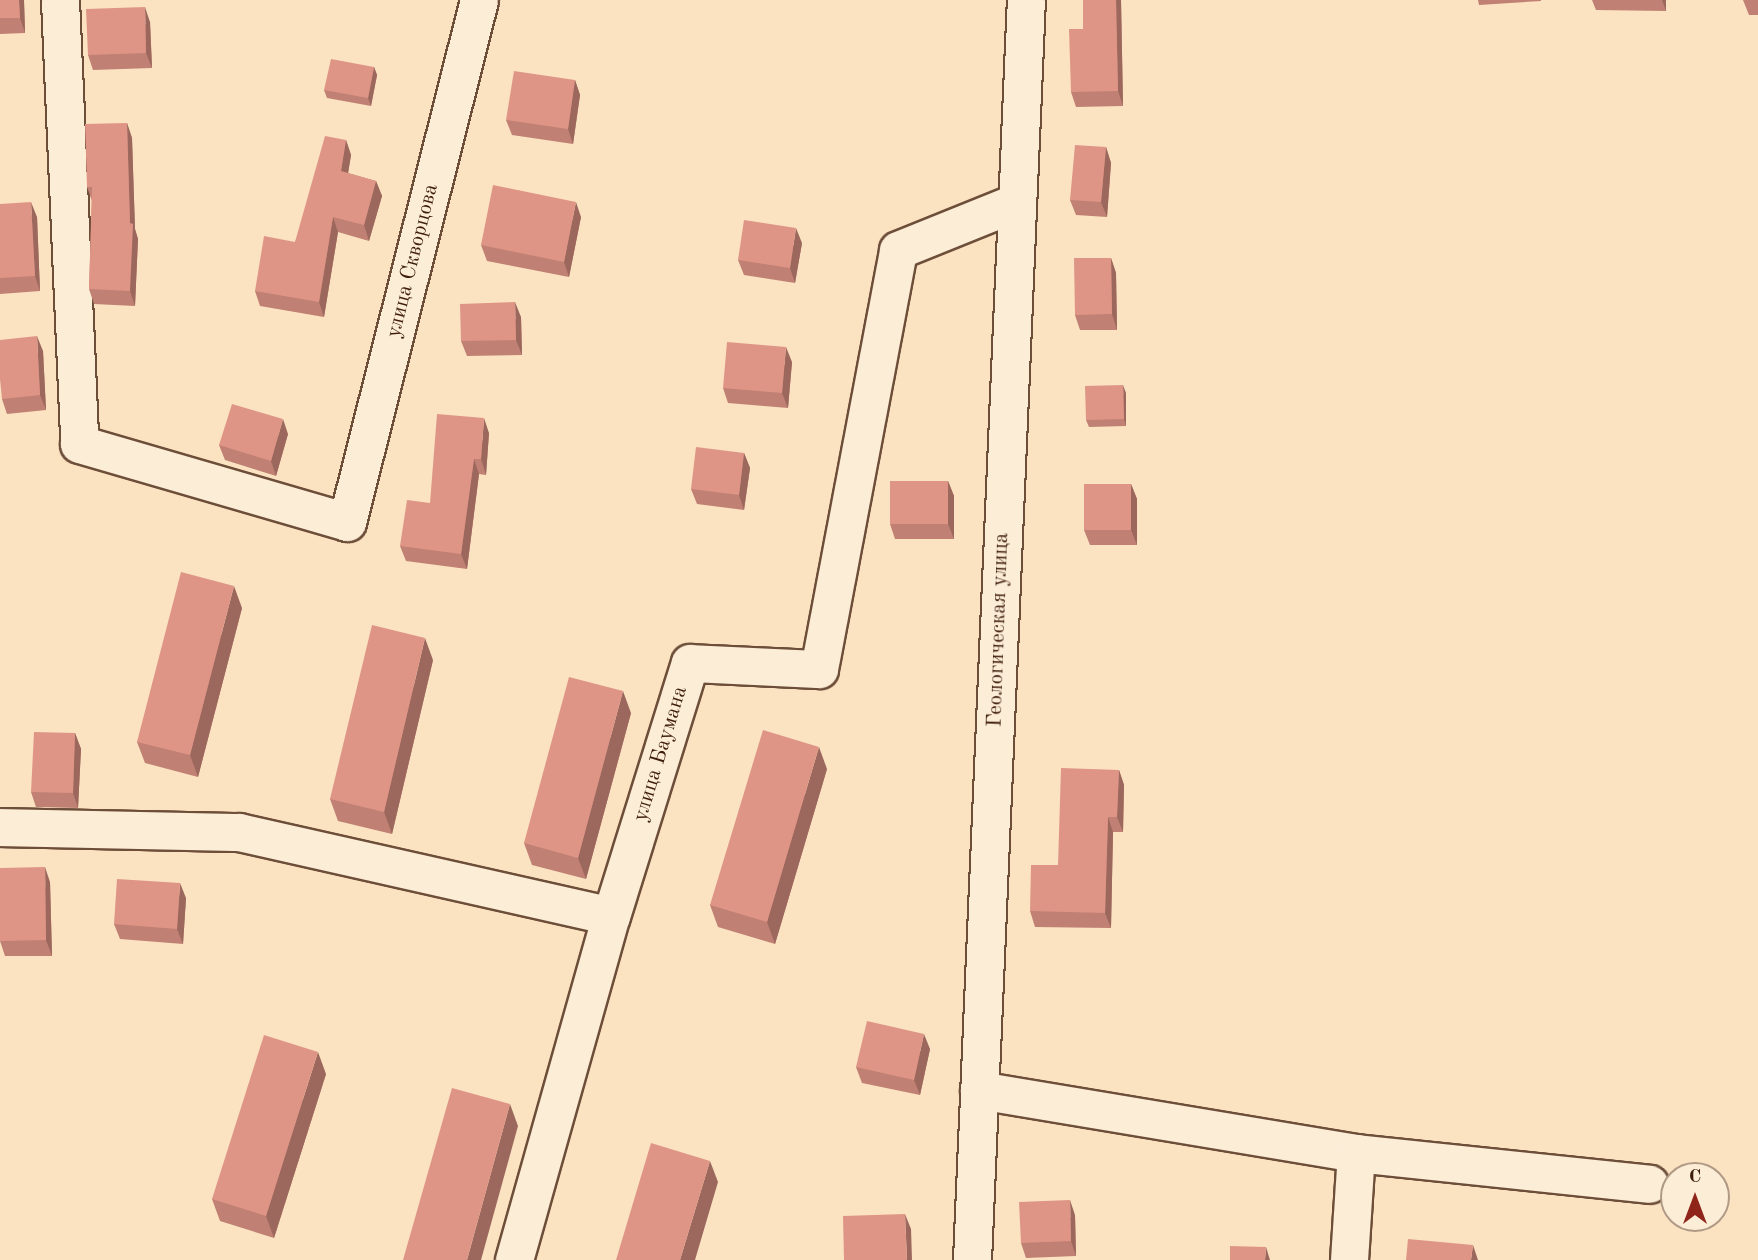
<!DOCTYPE html>
<html>
<head>
<meta charset="utf-8">
<style>
  body { margin:0 }
  #map { position:relative; width:1758px; height:1260px; overflow:hidden; background:#fbe3c1; font-family:"Old Standard TT",serif }
  div>[style] { position:absolute }
  .roads { filter:drop-shadow(2px 0 #6d4e39) drop-shadow(-2px 0 #6d4e39) drop-shadow(0 2px #6d4e39) drop-shadow(0 -2px #6d4e39) }
  .street>* { height:37px; margin:-18.5px; padding:0 18.5px; transform-origin:18.5px; border-radius:18.5px; background:#fcedd7 }
  .wall>* { inset:0; background:#c08073 }
  .shaded-wall>* { inset:0; background:#9c685e }
  .building>* { inset:0; background:#df9586 }
  span { translate:-50% -50%; white-space:nowrap; text-align:center; line-height:1.15; -webkit-text-stroke:6px #fcedd7; paint-order:stroke }
  .street-label { font-size:21px; color:#3e1d0c }
  .north { position:absolute; left:1660px; top:1162px; width:70px; height:70px; box-sizing:border-box; background:#fcedd7; border:2px solid #b09a86; border-radius:50%; rotate:0deg; font-size:19px; font-weight:700; line-height:28px; text-align:center; color:#3e1d0c }
  .north::after { content:''; display:block; margin:auto; width:24px; height:32px; background:#8f2418; clip-path:polygon(50% 0,100% 100%,50% 72%,0 100%) }
</style>
</head>
<body>
<div id="map">
  <div class="roads">
    <div class="street">
      <div style="left:60px;top:0;width:444px;rotate:87.5deg"></div>
      <div style="left:79px;top:444px;width:279px;rotate:16.2deg"></div>
      <div style="left:347px;top:522px;width:538px;rotate:-75.81deg"></div>
      <div style="left:0;top:827px;width:239px;rotate:1.2deg"></div>
      <div style="left:239px;top:832px;width:381px;rotate:12.7deg"></div>
      <div style="left:979px;top:1090px;width:382px;rotate:9.5deg"></div>
      <div style="left:1356px;top:1153px;width:295px;rotate:6deg"></div>
      <div style="left:514px;top:1260px;width:357px;rotate:-74.3deg"></div>
      <div style="left:611px;top:916px;width:265px;rotate:-72.7deg"></div>
      <div style="left:690px;top:663px;width:129px;rotate:2.7deg"></div>
      <div style="left:819px;top:669px;width:426px;rotate:-79.3deg"></div>
      <div style="left:898px;top:250px;width:128px;rotate:-22deg"></div>
      <div style="left:972px;top:1260px;width:1261px;rotate:-87.55deg"></div>
      <div style="left:1349px;top:1260px;width:107px;rotate:-86.3deg"></div>
    </div>
  </div>
  <div class="wall">
    <div style="clip-path:polygon(0 0,24px 0,25px 33px,0 34px)"></div>
    <div style="clip-path:polygon(1121px 0,1123px 106px,1076px 107px,1071px 92px,1083px 29px)"></div>
    <div style="clip-path:polygon(1478px 0,1541px 0,1541px 1px,1479px 5px)"></div>
    <div style="clip-path:polygon(1592px 0,1666px 0,1666px 11px,1596px 10px)"></div>
    <div style="clip-path:polygon(1743px 0,1758px 0,1758px 15px,1749px 15px)"></div>
    <div style="clip-path:polygon(150px 22px,152px 68px,93px 70px,88px 55px)"></div>
    <div style="clip-path:polygon(374px 67px,377px 75px,371px 106px,327px 98px,324px 90px)"></div>
    <div style="clip-path:polygon(575px 80px,580px 95px,573px 144px,512px 135px,506px 120px)"></div>
    <div style="clip-path:polygon(127px 123px,132px 138px,135px 229px,138px 239px,135px 306px,94px 304px,89px 289px,92px 201px,87px 187px)"></div>
    <div style="clip-path:polygon(346px 140px,351px 155px,348px 173px,376px 181px,382px 196px,369px 241px,338px 232px,324px 317px,260px 306px,255px 291px,295px 242px)"></div>
    <div style="clip-path:polygon(1106px 147px,1111px 163px,1107px 217px,1076px 215px,1070px 200px)"></div>
    <div style="clip-path:polygon(0 204px,37px 217px,40px 291px,0 294px)"></div>
    <div style="clip-path:polygon(581px 217px,569px 277px,487px 261px,481px 245px)"></div>
    <div style="clip-path:polygon(802px 243px,795px 283px,744px 275px,738px 260px)"></div>
    <div style="clip-path:polygon(1111px 258px,1116px 273px,1117px 330px,1080px 330px,1075px 315px)"></div>
    <div style="clip-path:polygon(521px 317px,522px 355px,467px 356px,461px 341px)"></div>
    <div style="clip-path:polygon(43px 351px,46px 410px,7px 414px,2px 399px)"></div>
    <div style="clip-path:polygon(792px 362px,788px 408px,728px 403px,723px 388px)"></div>
    <div style="clip-path:polygon(1126px 393px,1126px 426px,1089px 427px,1086px 420px)"></div>
    <div style="clip-path:polygon(489px 433px,486px 475px,479px 474px,467px 569px,406px 561px,400px 546px,430px 503px)"></div>
    <div style="clip-path:polygon(288px 434px,276px 476px,225px 460px,219px 445px)"></div>
    <div style="clip-path:polygon(744px 453px,750px 468px,744px 510px,697px 504px,691px 489px)"></div>
    <div style="clip-path:polygon(948px 481px,954px 496px,954px 539px,895px 539px,890px 524px)"></div>
    <div style="clip-path:polygon(1131px 484px,1137px 499px,1137px 545px,1090px 545px,1084px 530px)"></div>
    <div style="clip-path:polygon(242px 608px,198px 777px,145px 763px,137px 742px)"></div>
    <div style="clip-path:polygon(433px 660px,392px 834px,338px 821px,330px 799px)"></div>
    <div style="clip-path:polygon(631px 713px,586px 879px,532px 865px,524px 843px)"></div>
    <div style="clip-path:polygon(75px 733px,81px 749px,78px 808px,36px 807px,31px 792px)"></div>
    <div style="clip-path:polygon(827px 769px,775px 944px,718px 927px,710px 905px)"></div>
    <div style="clip-path:polygon(1119px 770px,1124px 785px,1123px 832px,1113px 832px,1111px 928px,1035px 927px,1030px 911px,1058px 865px)"></div>
    <div style="clip-path:polygon(50px 882px,52px 956px,5px 956px,0 941px)"></div>
    <div style="clip-path:polygon(186px 898px,183px 944px,120px 939px,114px 924px)"></div>
    <div style="clip-path:polygon(930px 1049px,920px 1095px,862px 1083px,856px 1067px)"></div>
    <div style="clip-path:polygon(326px 1074px,274px 1238px,220px 1221px,212px 1199px)"></div>
    <div style="clip-path:polygon(1075px 1215px,1076px 1256px,1026px 1258px,1021px 1243px)"></div>
  </div>
  <div class="shaded-wall">
    <div style="clip-path:polygon(19px 0,24px 0,25px 33px,20px 18px)"></div>
    <div style="clip-path:polygon(1116px 0,1121px 0,1123px 106px,1118px 91px)"></div>
    <div style="clip-path:polygon(1662px 0,1666px 0,1666px 11px)"></div>
    <div style="clip-path:polygon(145px 7px,150px 22px,152px 68px,146px 53px)"></div>
    <div style="clip-path:polygon(374px 67px,377px 75px,371px 106px,368px 98px)"></div>
    <div style="clip-path:polygon(575px 80px,580px 95px,573px 144px,568px 129px)"></div>
    <div style="clip-path:polygon(127px 123px,132px 138px,135px 229px,138px 239px,135px 306px,130px 291px,130px 223px)"></div>
    <div style="clip-path:polygon(346px 140px,351px 155px,346px 186px,341px 171px)"></div>
    <div style="clip-path:polygon(1106px 147px,1111px 163px,1107px 217px,1101px 202px)"></div>
    <div style="clip-path:polygon(376px 181px,382px 196px,369px 241px,364px 225px)"></div>
    <div style="clip-path:polygon(31px 202px,37px 217px,40px 291px,35px 276px)"></div>
    <div style="clip-path:polygon(576px 202px,581px 217px,569px 277px,564px 262px)"></div>
    <div style="clip-path:polygon(333px 217px,338px 232px,324px 317px,319px 302px)"></div>
    <div style="clip-path:polygon(796px 228px,802px 243px,795px 283px,790px 268px)"></div>
    <div style="clip-path:polygon(1111px 258px,1116px 273px,1117px 330px,1112px 314px)"></div>
    <div style="clip-path:polygon(515px 302px,521px 317px,522px 355px,516px 340px)"></div>
    <div style="clip-path:polygon(37px 336px,43px 351px,46px 410px,40px 395px)"></div>
    <div style="clip-path:polygon(786px 347px,792px 362px,788px 408px,782px 393px)"></div>
    <div style="clip-path:polygon(1123px 385px,1126px 393px,1126px 426px,1124px 419px)"></div>
    <div style="clip-path:polygon(484px 418px,489px 433px,486px 475px,481px 459px)"></div>
    <div style="clip-path:polygon(283px 419px,288px 434px,276px 476px,271px 461px)"></div>
    <div style="clip-path:polygon(744px 453px,750px 468px,744px 510px,739px 495px)"></div>
    <div style="clip-path:polygon(474px 459px,479px 474px,467px 569px,461px 554px)"></div>
    <div style="clip-path:polygon(948px 481px,954px 496px,954px 539px,948px 524px)"></div>
    <div style="clip-path:polygon(1131px 484px,1137px 499px,1137px 545px,1131px 530px)"></div>
    <div style="clip-path:polygon(234px 586px,242px 608px,198px 777px,190px 755px)"></div>
    <div style="clip-path:polygon(425px 638px,433px 660px,392px 834px,384px 812px)"></div>
    <div style="clip-path:polygon(623px 691px,631px 713px,586px 879px,578px 858px)"></div>
    <div style="clip-path:polygon(75px 733px,81px 749px,78px 808px,73px 793px)"></div>
    <div style="clip-path:polygon(819px 747px,827px 769px,775px 944px,767px 922px)"></div>
    <div style="clip-path:polygon(1119px 770px,1124px 785px,1123px 832px,1117px 817px)"></div>
    <div style="clip-path:polygon(1108px 817px,1113px 832px,1111px 928px,1105px 913px)"></div>
    <div style="clip-path:polygon(45px 867px,50px 882px,52px 956px,46px 940px)"></div>
    <div style="clip-path:polygon(180px 883px,186px 898px,183px 944px,177px 929px)"></div>
    <div style="clip-path:polygon(924px 1034px,930px 1049px,920px 1095px,914px 1080px)"></div>
    <div style="clip-path:polygon(318px 1052px,326px 1074px,274px 1238px,266px 1216px)"></div>
    <div style="clip-path:polygon(510px 1104px,518px 1126px,481px 1260px,467px 1260px)"></div>
    <div style="clip-path:polygon(710px 1161px,718px 1182px,695px 1260px,680px 1260px)"></div>
    <div style="clip-path:polygon(1070px 1200px,1075px 1215px,1076px 1256px,1071px 1241px)"></div>
    <div style="clip-path:polygon(905px 1214px,911px 1229px,912px 1260px,907px 1260px)"></div>
    <div style="clip-path:polygon(1473px 1245px,1478px 1260px,1471px 1260px)"></div>
    <div style="clip-path:polygon(1266px 1247px,1270px 1260px,1265px 1260px)"></div>
  </div>
  <div class="building">
    <div style="clip-path:polygon(0 0,19px 0,20px 18px,0 18px)"></div>
    <div style="clip-path:polygon(1083px 0,1116px 0,1118px 91px,1071px 92px,1069px 29px,1083px 29px)"></div>
    <div style="clip-path:polygon(145px 7px,146px 53px,88px 55px,86px 9px)"></div>
    <div style="clip-path:polygon(331px 59px,374px 67px,368px 98px,324px 90px)"></div>
    <div style="clip-path:polygon(514px 71px,575px 80px,568px 129px,506px 120px)"></div>
    <div style="clip-path:polygon(127px 123px,130px 223px,133px 224px,130px 291px,89px 289px,92px 187px,87px 187px,85px 124px)"></div>
    <div style="clip-path:polygon(325px 136px,346px 140px,341px 171px,376px 181px,364px 225px,333px 217px,319px 302px,255px 291px,264px 236px,295px 242px)"></div>
    <div style="clip-path:polygon(1075px 145px,1106px 147px,1101px 202px,1070px 200px)"></div>
    <div style="clip-path:polygon(493px 185px,576px 202px,564px 262px,481px 245px)"></div>
    <div style="clip-path:polygon(31px 202px,35px 276px,0 278px,0 204px)"></div>
    <div style="clip-path:polygon(744px 220px,796px 228px,790px 268px,738px 260px)"></div>
    <div style="clip-path:polygon(1074px 258px,1111px 258px,1112px 314px,1075px 315px)"></div>
    <div style="clip-path:polygon(515px 302px,516px 340px,461px 341px,460px 304px)"></div>
    <div style="clip-path:polygon(37px 336px,40px 395px,2px 399px,0 379px,0 340px)"></div>
    <div style="clip-path:polygon(727px 342px,786px 347px,782px 393px,723px 388px)"></div>
    <div style="clip-path:polygon(1123px 385px,1124px 419px,1086px 420px,1085px 386px)"></div>
    <div style="clip-path:polygon(232px 404px,283px 419px,271px 461px,219px 445px)"></div>
    <div style="clip-path:polygon(437px 414px,484px 418px,481px 459px,474px 459px,461px 554px,400px 546px,407px 500px,430px 503px)"></div>
    <div style="clip-path:polygon(696px 447px,744px 453px,739px 495px,691px 489px)"></div>
    <div style="clip-path:polygon(890px 481px,948px 481px,948px 524px,890px 524px)"></div>
    <div style="clip-path:polygon(1084px 484px,1131px 484px,1131px 530px,1084px 530px)"></div>
    <div style="clip-path:polygon(181px 572px,234px 586px,190px 755px,137px 742px)"></div>
    <div style="clip-path:polygon(372px 625px,425px 638px,384px 812px,330px 799px)"></div>
    <div style="clip-path:polygon(569px 677px,623px 691px,578px 858px,524px 843px)"></div>
    <div style="clip-path:polygon(763px 730px,819px 747px,767px 922px,710px 905px)"></div>
    <div style="clip-path:polygon(34px 732px,75px 733px,73px 793px,31px 792px)"></div>
    <div style="clip-path:polygon(1061px 768px,1119px 770px,1117px 817px,1108px 817px,1105px 913px,1030px 911px,1031px 865px,1058px 865px)"></div>
    <div style="clip-path:polygon(45px 867px,46px 940px,0 941px,0 868px)"></div>
    <div style="clip-path:polygon(117px 879px,180px 883px,177px 929px,114px 924px)"></div>
    <div style="clip-path:polygon(867px 1021px,924px 1034px,914px 1080px,856px 1067px)"></div>
    <div style="clip-path:polygon(264px 1035px,318px 1052px,266px 1216px,212px 1199px)"></div>
    <div style="clip-path:polygon(452px 1088px,510px 1104px,467px 1260px,403px 1260px)"></div>
    <div style="clip-path:polygon(651px 1143px,710px 1161px,680px 1260px,616px 1260px)"></div>
    <div style="clip-path:polygon(1070px 1200px,1071px 1241px,1021px 1243px,1019px 1202px)"></div>
    <div style="clip-path:polygon(905px 1214px,907px 1260px,844px 1260px,843px 1216px)"></div>
    <div style="clip-path:polygon(1408px 1239px,1473px 1245px,1471px 1260px,1406px 1260px)"></div>
    <div style="clip-path:polygon(1230px 1246px,1266px 1247px,1265px 1260px,1230px 1260px)"></div>
  </div>
  <div class="street-label">
    <span style="left:413px;top:261px;rotate:-76deg">улица Скворцова</span>
    <span style="left:999px;top:630px;rotate:-88deg">Геологическая улица</span>
    <span style="left:661px;top:754px;rotate:-73deg">улица Баумана</span>
  </div>
  <div class="north">С</div>
</div>
</body>
</html>
